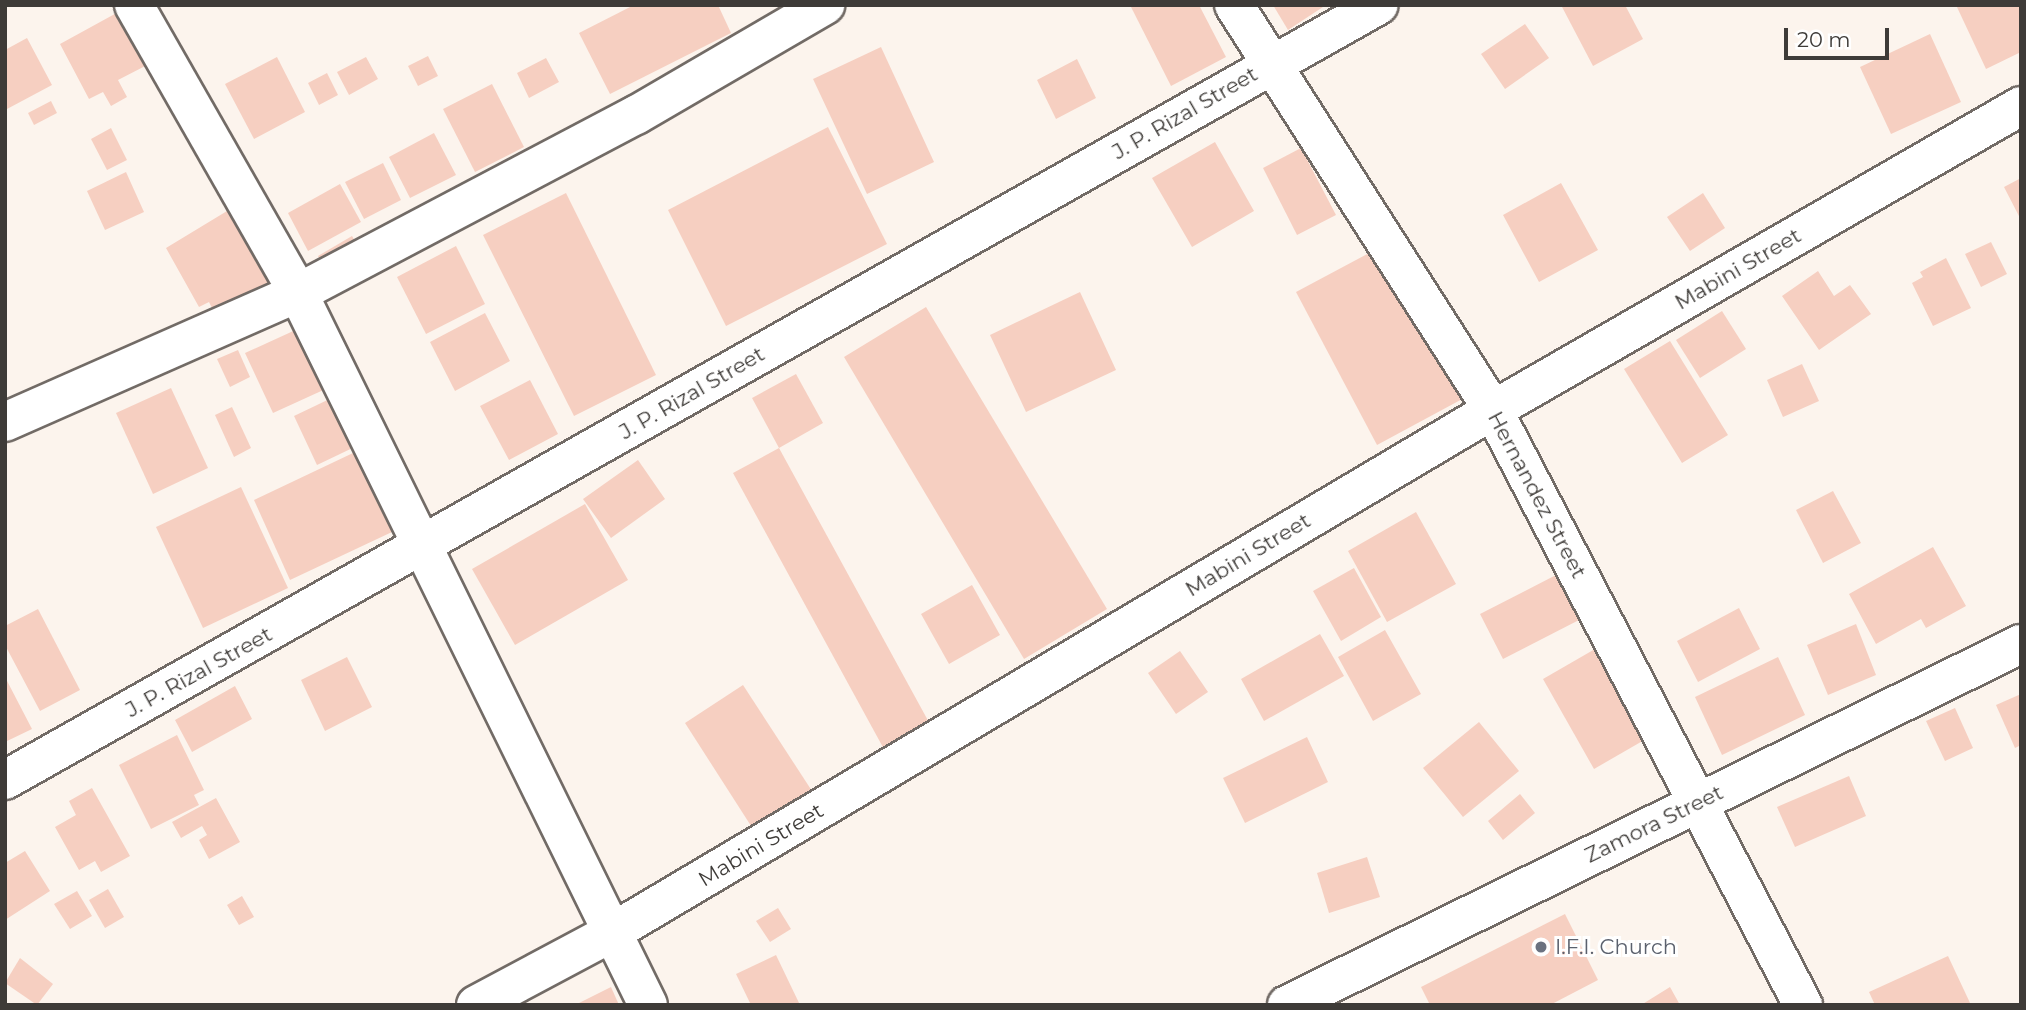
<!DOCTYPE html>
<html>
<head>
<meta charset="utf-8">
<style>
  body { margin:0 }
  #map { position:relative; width:2026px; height:1010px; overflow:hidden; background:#fcf4ed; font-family:Montserrat,sans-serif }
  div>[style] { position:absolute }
  .building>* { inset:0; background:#f6cfc1 }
  .roads { filter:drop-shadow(2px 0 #726b66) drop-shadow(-2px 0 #726b66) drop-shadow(0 2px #726b66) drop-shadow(0 -2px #726b66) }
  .minor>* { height:38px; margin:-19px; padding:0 19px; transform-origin:19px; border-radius:19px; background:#fff }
  .secondary>* { height:38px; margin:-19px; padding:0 19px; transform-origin:19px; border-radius:19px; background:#fff }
  .dots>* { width:19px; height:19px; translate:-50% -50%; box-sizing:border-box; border:4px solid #fff; border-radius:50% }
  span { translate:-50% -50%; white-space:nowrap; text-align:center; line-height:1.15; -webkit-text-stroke:6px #fff; paint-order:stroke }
  .street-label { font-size:21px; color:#3e3b38 }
  .worship-label { font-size:21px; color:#5b616d }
  .left { translate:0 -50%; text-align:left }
  .frame { position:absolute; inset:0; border:7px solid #3e3b38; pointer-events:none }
  .scale { position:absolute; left:1784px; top:28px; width:105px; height:32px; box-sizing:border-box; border:4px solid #3e3b38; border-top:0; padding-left:9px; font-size:21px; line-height:24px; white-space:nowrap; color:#3e3b38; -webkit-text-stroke:5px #fff; paint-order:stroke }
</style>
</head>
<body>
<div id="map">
  <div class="building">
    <div style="clip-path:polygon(634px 5px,718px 5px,731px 33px,610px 94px,579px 33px)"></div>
    <div style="clip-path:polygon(1130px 5px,1199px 5px,1226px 57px,1171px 86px)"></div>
    <div style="clip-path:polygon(1273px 5px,1326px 5px,1288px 30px)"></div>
    <div style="clip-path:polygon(1561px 5px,1625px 5px,1643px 39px,1593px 66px)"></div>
    <div style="clip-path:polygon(1956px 5px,2021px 5px,2021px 52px,1986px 69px)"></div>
    <div style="clip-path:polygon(122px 10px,151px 63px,118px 80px,127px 97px,111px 106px,103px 92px,89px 99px,60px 44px)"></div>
    <div style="clip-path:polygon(1525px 24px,1549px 58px,1505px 89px,1481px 54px)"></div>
    <div style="clip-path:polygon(1930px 34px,1961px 102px,1891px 134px,1860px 67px)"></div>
    <div style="clip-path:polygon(27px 38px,52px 85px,7px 109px,5px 50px)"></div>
    <div style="clip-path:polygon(881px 47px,934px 162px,867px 194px,813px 79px)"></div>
    <div style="clip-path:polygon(428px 56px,438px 76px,418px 86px,408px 66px)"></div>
    <div style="clip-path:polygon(277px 57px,305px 112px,254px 139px,225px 84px)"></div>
    <div style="clip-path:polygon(366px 57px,378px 79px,349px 95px,337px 72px)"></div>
    <div style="clip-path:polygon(546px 58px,559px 82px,529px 98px,517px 73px)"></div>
    <div style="clip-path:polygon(1077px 59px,1096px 98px,1056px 119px,1037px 80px)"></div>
    <div style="clip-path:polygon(327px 73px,338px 95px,319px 105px,308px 83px)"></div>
    <div style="clip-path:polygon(492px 84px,524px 147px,475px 172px,443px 109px)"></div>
    <div style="clip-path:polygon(51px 101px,57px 113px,34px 125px,28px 113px)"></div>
    <div style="clip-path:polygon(828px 127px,887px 244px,726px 326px,668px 210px)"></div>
    <div style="clip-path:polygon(111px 128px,127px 160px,107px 170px,91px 139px)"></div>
    <div style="clip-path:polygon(434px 133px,456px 175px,410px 198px,389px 157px)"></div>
    <div style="clip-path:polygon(1215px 142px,1254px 211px,1192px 247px,1152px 178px)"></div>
    <div style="clip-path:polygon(1301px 148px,1336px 215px,1297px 235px,1263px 168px)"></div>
    <div style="clip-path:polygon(383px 163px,401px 200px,364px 219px,345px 182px)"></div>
    <div style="clip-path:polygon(126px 172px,144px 212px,105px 230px,87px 191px)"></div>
    <div style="clip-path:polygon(2021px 178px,2021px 220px,2004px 187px)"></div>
    <div style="clip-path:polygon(1561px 183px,1598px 250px,1539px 282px,1503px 215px)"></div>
    <div style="clip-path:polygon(340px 184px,361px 222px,308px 251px,288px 213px)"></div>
    <div style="clip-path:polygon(566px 193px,656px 375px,574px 416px,483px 235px)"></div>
    <div style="clip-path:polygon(1703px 193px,1725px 228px,1690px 251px,1667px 217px)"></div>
    <div style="clip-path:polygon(232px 208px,274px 291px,218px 320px,209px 302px,199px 307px,166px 248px)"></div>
    <div style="clip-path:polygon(352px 236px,361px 251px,326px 270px,318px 256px)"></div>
    <div style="clip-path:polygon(1991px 242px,2007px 274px,1981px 287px,1965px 254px)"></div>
    <div style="clip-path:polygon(1386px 244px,1466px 397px,1377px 445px,1296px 292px)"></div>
    <div style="clip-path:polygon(456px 246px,485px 304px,426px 334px,397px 277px)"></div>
    <div style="clip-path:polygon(1946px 258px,1971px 308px,1933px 326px,1912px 283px,1923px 277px,1920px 272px)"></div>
    <div style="clip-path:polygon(1818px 271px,1834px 296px,1850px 285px,1871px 314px,1819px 350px,1782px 296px)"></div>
    <div style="clip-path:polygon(1080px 292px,1116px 370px,1026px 412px,990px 335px)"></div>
    <div style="clip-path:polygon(926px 307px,1107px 609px,1024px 659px,844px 357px)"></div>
    <div style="clip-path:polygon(1722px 311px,1746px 349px,1700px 378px,1676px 340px)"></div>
    <div style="clip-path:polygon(485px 313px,510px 361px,455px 391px,430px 342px)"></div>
    <div style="clip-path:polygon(302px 327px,330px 387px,273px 413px,245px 353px)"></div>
    <div style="clip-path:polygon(1670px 341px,1728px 435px,1682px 463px,1624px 369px)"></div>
    <div style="clip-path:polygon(238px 350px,250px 377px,230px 387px,217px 359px)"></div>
    <div style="clip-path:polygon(1802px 364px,1819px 401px,1783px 417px,1767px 380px)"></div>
    <div style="clip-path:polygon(796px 374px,823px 423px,779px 448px,752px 398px)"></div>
    <div style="clip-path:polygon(530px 380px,558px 434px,509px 460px,480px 406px)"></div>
    <div style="clip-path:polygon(171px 388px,208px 468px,153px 494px,116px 413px)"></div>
    <div style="clip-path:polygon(340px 394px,363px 443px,317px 465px,294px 416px)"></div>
    <div style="clip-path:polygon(232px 407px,251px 448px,234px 457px,215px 415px)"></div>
    <div style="clip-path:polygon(372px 444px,409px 524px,290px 580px,254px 500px)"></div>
    <div style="clip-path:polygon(779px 448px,931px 726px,885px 751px,733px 473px)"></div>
    <div style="clip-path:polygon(638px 460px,665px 499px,611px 538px,583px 499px)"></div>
    <div style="clip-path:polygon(241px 487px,288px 588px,203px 628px,156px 527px)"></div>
    <div style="clip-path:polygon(1833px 491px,1861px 543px,1823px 563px,1796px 510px)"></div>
    <div style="clip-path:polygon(585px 504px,628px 580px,515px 645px,472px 569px)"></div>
    <div style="clip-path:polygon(1416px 512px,1456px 584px,1387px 622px,1348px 551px)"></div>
    <div style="clip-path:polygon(1933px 547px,1966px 606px,1926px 628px,1921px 619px,1876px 644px,1849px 594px)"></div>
    <div style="clip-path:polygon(1354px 568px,1381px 617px,1341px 641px,1313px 591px)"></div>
    <div style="clip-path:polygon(1556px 575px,1579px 620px,1503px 659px,1480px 614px)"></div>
    <div style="clip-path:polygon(972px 585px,1000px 635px,949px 664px,921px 614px)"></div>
    <div style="clip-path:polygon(1739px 608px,1760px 649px,1698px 682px,1677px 641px)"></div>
    <div style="clip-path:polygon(38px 609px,80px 690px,40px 711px,5px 645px,5px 626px)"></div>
    <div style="clip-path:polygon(1856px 624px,1876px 675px,1828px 695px,1807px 645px)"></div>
    <div style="clip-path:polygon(1385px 630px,1421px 694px,1373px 721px,1338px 657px)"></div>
    <div style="clip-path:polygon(1320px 634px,1344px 676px,1264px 721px,1241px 679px)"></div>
    <div style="clip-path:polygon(1595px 649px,1646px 739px,1594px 769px,1543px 679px)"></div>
    <div style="clip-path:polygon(1180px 651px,1208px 692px,1176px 714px,1148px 673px)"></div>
    <div style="clip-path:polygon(347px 657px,372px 707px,325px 731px,301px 680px)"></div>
    <div style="clip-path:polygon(1778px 657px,1805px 715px,1722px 755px,1695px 697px)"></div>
    <div style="clip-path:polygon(5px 677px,32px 729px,5px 742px)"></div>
    <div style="clip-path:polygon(743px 685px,812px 791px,753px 829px,685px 723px)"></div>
    <div style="clip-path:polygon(235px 686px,252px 719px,192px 752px,175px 720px)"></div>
    <div style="clip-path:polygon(2021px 694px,2021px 745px,2015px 748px,1996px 705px)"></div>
    <div style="clip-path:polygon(1955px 708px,1973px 748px,1945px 761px,1926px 721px)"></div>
    <div style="clip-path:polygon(1479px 722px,1519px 771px,1463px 817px,1423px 768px)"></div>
    <div style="clip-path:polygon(177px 735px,204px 790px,194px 795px,199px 805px,151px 829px,119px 765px)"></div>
    <div style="clip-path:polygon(1307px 737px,1328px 782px,1245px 823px,1223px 778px)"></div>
    <div style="clip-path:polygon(1849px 776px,1866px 816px,1795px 847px,1777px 807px)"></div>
    <div style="clip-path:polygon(92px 788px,130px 856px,101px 872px,95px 861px,79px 870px,55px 827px,76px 815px,69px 801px)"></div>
    <div style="clip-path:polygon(1520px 794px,1535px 813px,1503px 840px,1488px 821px)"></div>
    <div style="clip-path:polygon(216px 798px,240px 842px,209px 859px,199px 840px,207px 835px,202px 826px,181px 838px,172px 822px)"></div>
    <div style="clip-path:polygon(25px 851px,50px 891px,5px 920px,5px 863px)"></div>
    <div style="clip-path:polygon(1367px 857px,1380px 897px,1329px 913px,1317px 873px)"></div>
    <div style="clip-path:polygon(108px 889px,124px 917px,105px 928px,89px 900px)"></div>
    <div style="clip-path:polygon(77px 891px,92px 916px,70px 929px,54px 904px)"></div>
    <div style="clip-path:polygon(242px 896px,254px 917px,239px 925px,227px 905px)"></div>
    <div style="clip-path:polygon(778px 908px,791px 929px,770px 942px,756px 921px)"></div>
    <div style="clip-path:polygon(1565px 914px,1598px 980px,1550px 1005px,1430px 1005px,1421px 987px)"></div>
    <div style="clip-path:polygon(776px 955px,800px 1005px,751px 1005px,736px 974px)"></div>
    <div style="clip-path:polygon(1948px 956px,1971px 1005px,1875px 1005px,1869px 992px)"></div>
    <div style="clip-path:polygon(20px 958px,53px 984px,37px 1005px,5px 983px)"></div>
    <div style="clip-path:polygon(611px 987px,619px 1005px,575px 1005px)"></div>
    <div style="clip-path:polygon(1670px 987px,1680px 1005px,1641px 1005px)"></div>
  </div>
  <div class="roads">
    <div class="minor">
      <div style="left:134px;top:5px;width:331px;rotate:60.3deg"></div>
      <div style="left:298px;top:293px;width:793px;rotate:63.82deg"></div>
      <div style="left:1234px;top:5px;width:481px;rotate:57.4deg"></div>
      <div style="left:1493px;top:410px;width:671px;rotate:62.48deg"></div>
      <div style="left:5px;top:422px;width:320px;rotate:-23.8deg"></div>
      <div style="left:298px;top:293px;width:382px;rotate:-27.8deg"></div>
      <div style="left:636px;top:115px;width:219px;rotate:-30.2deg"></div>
      <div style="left:476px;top:1005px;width:153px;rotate:-28.1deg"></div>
      <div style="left:611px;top:933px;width:1025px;rotate:-30.67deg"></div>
      <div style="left:1493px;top:410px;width:609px;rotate:-29.93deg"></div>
      <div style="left:1287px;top:1005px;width:818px;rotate:-26.19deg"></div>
    </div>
    <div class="secondary">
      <div style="left:5px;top:780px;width:1577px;rotate:-29.43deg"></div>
    </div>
  </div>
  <div class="dots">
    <div style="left:1541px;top:947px;background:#6b7280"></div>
  </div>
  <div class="street-label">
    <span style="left:1185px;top:113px;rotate:-30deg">J. P. Rizal Street</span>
    <span style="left:1738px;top:269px;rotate:-30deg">Mabini Street</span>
    <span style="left:692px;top:393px;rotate:-30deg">J. P. Rizal Street</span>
    <span style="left:1537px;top:495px;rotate:62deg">Hernandez Street</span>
    <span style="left:1248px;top:555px;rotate:-31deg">Mabini Street</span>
    <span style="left:199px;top:672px;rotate:-29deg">J. P. Rizal Street</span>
    <span style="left:1654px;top:824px;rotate:-26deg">Zamora Street</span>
    <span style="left:761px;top:845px;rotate:-31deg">Mabini Street</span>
  </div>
  <div class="worship-label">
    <span class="left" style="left:1555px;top:947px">I.F.I. Church</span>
  </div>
  <div class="frame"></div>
  <div class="scale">20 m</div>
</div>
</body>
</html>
